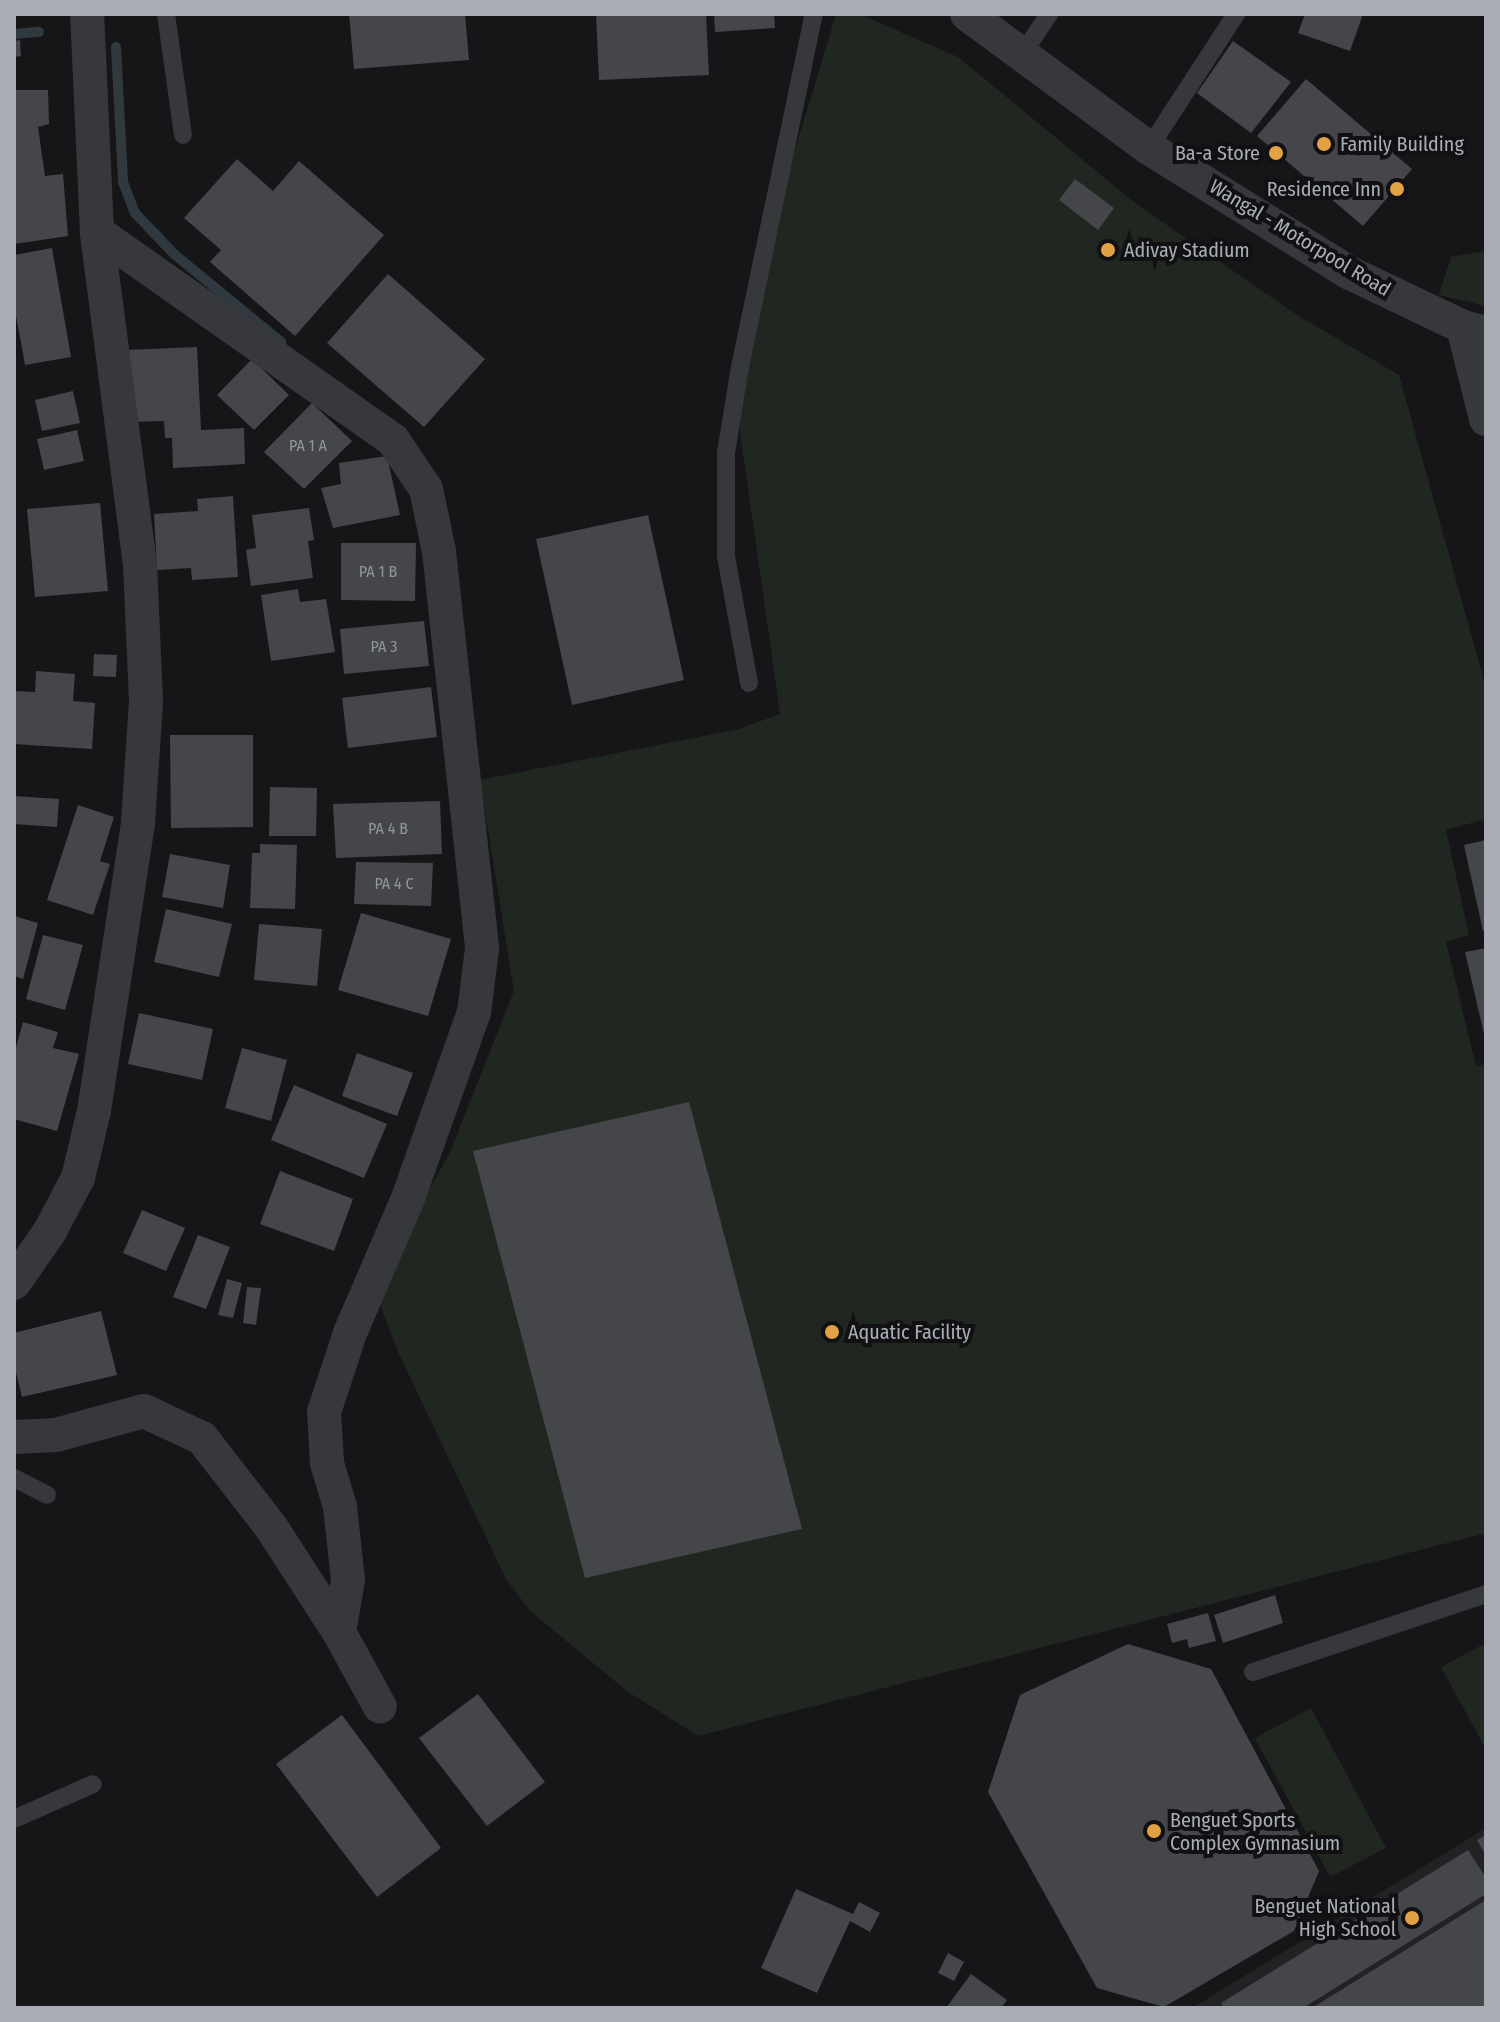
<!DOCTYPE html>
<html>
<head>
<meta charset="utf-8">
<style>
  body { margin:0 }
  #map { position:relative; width:1500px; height:2022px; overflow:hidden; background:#161618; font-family:"Fira Sans Condensed",sans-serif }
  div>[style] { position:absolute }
  .built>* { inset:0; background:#222225 }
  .green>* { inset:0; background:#202721 }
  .stream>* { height:10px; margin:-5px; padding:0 5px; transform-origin:5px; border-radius:5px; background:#30393f }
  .building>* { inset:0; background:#45464a }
  .service>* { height:18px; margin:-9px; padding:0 9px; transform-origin:9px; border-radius:9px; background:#37383c }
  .minor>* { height:34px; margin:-17px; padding:0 17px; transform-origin:17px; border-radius:17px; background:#37383c }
  .dots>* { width:22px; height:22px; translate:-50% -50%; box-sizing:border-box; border:4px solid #111113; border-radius:50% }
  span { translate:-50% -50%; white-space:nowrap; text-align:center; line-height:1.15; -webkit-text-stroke:8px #111113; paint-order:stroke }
  .number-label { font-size:16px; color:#90949b }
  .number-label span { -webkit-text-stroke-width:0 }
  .poi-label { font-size:20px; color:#a9aeb6 }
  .left { translate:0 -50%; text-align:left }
  .right { translate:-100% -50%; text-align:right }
  .street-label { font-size:20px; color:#a9aeb6 }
  .frame { position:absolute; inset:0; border:16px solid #a9aeb6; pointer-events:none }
</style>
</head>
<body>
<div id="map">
  <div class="built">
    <div style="clip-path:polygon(1486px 1828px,1486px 2008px,1192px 2008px)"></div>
  </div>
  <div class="green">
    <div style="clip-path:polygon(836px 14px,859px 14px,958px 57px,1135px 203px,1297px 315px,1399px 375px,1486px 688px,1486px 819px,1446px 830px,1469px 935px,1446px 942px,1476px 1066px,1486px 1064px,1486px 1533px,698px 1736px,627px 1691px,530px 1611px,506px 1579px,399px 1354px,374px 1289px,450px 1152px,514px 991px,480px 780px,739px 729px,780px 714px,735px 396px,776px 213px)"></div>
    <div style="clip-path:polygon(1486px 251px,1486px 306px,1439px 295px,1451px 257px)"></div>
    <div style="clip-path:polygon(1486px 1643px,1486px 1749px,1441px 1667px)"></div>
    <div style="clip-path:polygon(1311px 1708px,1386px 1848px,1330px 1877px,1255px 1738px)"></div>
  </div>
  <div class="stream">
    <div style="left:14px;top:34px;width:25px;rotate:-5deg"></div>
    <div style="left:116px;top:47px;width:135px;rotate:87deg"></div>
    <div style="left:123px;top:182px;width:33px;rotate:69deg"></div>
    <div style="left:135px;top:213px;width:57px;rotate:46.4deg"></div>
    <div style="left:174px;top:254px;width:139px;rotate:39.4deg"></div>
  </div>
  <div class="building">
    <div style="clip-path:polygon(349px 14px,465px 14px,469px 60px,354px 69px)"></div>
    <div style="clip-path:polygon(596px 14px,706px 14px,709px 75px,599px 80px)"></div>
    <div style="clip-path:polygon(714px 14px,774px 14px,775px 28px,715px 32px)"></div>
    <div style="clip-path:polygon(1305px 14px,1363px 14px,1350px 51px,1298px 33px)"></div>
    <div style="clip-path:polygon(20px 40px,21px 56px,14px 57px,14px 41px)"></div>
    <div style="clip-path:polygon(1233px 41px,1291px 82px,1251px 133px,1197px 93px)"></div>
    <div style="clip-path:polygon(1306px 79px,1412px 169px,1363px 226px,1257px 136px)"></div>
    <div style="clip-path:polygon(14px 90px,48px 90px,49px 124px,38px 127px,45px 176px,63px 174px,68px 236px,14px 244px)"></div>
    <div style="clip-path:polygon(237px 159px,273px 191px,299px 161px,384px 235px,295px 336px,210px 262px,221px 250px,184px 218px)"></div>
    <div style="clip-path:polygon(1075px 179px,1114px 208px,1098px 230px,1059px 200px)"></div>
    <div style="clip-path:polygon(52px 248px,71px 357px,25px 365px,14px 305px,14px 255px)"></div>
    <div style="clip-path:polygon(388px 274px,485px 359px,424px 427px,327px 343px)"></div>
    <div style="clip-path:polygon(197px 347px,201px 430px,244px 428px,245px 464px,173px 468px,172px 438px,165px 438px,164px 421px,129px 422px,126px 350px)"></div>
    <div style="clip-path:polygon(252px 359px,289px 395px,254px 430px,217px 395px)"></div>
    <div style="clip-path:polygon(73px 391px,80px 423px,42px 431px,35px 400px)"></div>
    <div style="clip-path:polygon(312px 403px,352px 441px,304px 489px,264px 452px)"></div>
    <div style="clip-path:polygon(77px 430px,84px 461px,44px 470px,37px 439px)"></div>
    <div style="clip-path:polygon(387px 456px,400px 515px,333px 528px,321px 488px,341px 484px,339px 463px)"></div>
    <div style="clip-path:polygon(233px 496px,238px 577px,192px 580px,191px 568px,157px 570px,154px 514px,198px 511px,197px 499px)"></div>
    <div style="clip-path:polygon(100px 503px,108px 591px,35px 597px,27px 509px)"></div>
    <div style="clip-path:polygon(309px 508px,314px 540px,308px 541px,313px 578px,251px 586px,246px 550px,256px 548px,252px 515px)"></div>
    <div style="clip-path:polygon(648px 515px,684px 680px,572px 705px,536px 539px)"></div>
    <div style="clip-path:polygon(341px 543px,416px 543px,415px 601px,341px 600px)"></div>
    <div style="clip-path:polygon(298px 589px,300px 602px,326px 599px,335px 652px,271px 661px,261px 595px)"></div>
    <div style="clip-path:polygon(424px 621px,429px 666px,344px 674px,340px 629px)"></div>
    <div style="clip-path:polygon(94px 654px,117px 655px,116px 677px,93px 676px)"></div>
    <div style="clip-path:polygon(36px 671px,75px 674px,73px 701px,95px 703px,92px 749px,14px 744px,14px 691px,35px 692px)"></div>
    <div style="clip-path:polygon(431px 687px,437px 737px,348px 748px,342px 698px)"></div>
    <div style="clip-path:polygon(170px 735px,253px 735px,253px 827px,171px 828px)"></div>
    <div style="clip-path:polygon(270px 787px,317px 788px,316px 836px,269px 836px)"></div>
    <div style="clip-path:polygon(14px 796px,59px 799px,57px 827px,14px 824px)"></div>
    <div style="clip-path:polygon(440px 801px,442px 854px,336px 858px,333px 804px)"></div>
    <div style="clip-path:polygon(78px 805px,114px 817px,100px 861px,110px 864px,93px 915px,47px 900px)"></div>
    <div style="clip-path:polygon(1486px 840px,1486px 930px,1483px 931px,1464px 845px)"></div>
    <div style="clip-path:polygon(260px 844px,297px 845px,295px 909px,250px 908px,252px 853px,260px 853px)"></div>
    <div style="clip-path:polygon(170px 854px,230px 865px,223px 908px,162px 897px)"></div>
    <div style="clip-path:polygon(356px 862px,433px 863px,431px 906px,354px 904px)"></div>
    <div style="clip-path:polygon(166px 909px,232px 924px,219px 977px,154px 962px)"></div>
    <div style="clip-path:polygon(361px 913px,451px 939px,428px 1016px,338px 990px)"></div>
    <div style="clip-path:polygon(14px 916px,38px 923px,23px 979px,14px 976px)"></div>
    <div style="clip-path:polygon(259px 924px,322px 929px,317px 986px,254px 980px)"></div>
    <div style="clip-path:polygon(43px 935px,83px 945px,65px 1010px,26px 999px)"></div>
    <div style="clip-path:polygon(1486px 948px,1486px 1038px,1485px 1038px,1465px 952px)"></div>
    <div style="clip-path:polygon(139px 1013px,213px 1029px,202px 1080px,128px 1064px)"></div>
    <div style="clip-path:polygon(23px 1022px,58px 1032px,53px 1048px,79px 1054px,57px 1131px,14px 1119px,14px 1055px)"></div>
    <div style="clip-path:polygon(242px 1048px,287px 1060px,271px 1121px,225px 1108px)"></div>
    <div style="clip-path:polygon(357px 1053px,413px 1073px,397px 1116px,342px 1096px)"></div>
    <div style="clip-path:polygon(294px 1085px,387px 1124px,364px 1178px,271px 1140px)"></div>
    <div style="clip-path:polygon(689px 1102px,802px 1529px,585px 1578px,473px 1151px)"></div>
    <div style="clip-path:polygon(280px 1171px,353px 1199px,334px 1251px,260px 1224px)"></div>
    <div style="clip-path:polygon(142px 1210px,185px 1228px,166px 1271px,123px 1253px)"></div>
    <div style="clip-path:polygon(198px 1235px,230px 1247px,206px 1309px,173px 1297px)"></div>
    <div style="clip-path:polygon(227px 1279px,242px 1283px,233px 1318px,218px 1315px)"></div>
    <div style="clip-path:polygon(247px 1287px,261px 1288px,256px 1325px,243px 1323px)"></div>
    <div style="clip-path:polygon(101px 1311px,117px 1375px,22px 1397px,14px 1364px,14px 1333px)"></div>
    <div style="clip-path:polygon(1275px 1595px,1283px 1623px,1223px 1643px,1214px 1615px)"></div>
    <div style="clip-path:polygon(1208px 1613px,1216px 1641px,1189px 1648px,1187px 1639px,1172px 1643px,1167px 1624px)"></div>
    <div style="clip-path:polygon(1128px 1644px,1211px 1669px,1319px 1871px,1294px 1931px,1164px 2007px,1097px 1988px,988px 1792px,1020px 1695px)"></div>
    <div style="clip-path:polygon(478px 1694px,545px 1782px,487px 1826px,419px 1738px)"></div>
    <div style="clip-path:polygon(342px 1715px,441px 1848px,377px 1897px,276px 1764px)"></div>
    <div style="clip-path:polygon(1486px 1835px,1486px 1856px,1477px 1840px)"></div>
    <div style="clip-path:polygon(1468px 1850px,1486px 1878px,1486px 1894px,1303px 2008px,1224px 2008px,1221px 2003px)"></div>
    <div style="clip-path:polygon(796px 1889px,853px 1914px,859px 1902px,880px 1913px,870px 1932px,850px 1921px,817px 1993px,761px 1968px)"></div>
    <div style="clip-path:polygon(1486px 1900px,1486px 2008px,1312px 2008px)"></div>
    <div style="clip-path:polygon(948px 1953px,964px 1962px,954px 1981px,938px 1973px)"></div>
    <div style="clip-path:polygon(971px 1974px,1007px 2000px,1001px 2008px,946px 2008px)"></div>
  </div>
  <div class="service">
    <div style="left:166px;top:14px;width:122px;rotate:82deg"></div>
    <div style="left:1023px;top:53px;width:47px;rotate:-56.3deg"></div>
    <div style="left:1149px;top:148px;width:160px;rotate:-57deg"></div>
    <div style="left:749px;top:683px;width:128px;rotate:-100.3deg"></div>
    <div style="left:726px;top:557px;width:104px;rotate:-90deg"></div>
    <div style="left:726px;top:453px;width:87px;rotate:-80.8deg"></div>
    <div style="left:740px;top:367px;width:361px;rotate:-78.2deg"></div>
    <div style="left:14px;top:1478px;width:37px;rotate:27deg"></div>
    <div style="left:1253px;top:1672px;width:246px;rotate:-18.5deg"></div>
    <div style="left:14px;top:1819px;width:86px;rotate:-23.9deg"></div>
  </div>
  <div class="minor">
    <div style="left:967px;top:14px;width:226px;rotate:36.4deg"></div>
    <div style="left:1149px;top:148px;width:237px;rotate:31.9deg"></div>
    <div style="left:1350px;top:273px;width:125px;rotate:25.5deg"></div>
    <div style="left:1463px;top:327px;width:24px;rotate:15deg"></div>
    <div style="left:97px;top:232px;width:362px;rotate:35.1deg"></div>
    <div style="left:393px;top:440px;width:59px;rotate:56deg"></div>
    <div style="left:426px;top:489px;width:63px;rotate:78.2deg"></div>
    <div style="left:439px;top:551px;width:400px;rotate:83.8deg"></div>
    <div style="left:482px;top:949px;width:64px;rotate:97.2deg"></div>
    <div style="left:474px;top:1012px;width:195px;rotate:109.5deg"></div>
    <div style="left:409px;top:1196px;width:149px;rotate:113.3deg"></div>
    <div style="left:350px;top:1333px;width:83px;rotate:108.2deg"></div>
    <div style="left:324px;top:1412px;width:51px;rotate:86.6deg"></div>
    <div style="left:327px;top:1463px;width:46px;rotate:73.5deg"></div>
    <div style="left:340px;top:1507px;width:73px;rotate:83.7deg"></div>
    <div style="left:348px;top:1580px;width:53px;rotate:99.8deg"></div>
    <div style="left:1463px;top:327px;width:95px;rotate:76deg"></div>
    <div style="left:14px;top:1283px;width:63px;rotate:-55.3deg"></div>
    <div style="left:50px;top:1231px;width:60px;rotate:-62.2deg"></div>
    <div style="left:78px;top:1178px;width:69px;rotate:-76.6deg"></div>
    <div style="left:94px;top:1111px;width:292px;rotate:-81.3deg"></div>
    <div style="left:138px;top:822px;width:121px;rotate:-86.2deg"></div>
    <div style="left:146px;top:701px;width:136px;rotate:-92.5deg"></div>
    <div style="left:140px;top:565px;width:336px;rotate:-97.4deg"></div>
    <div style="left:97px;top:232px;width:218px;rotate:-92.6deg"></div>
    <div style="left:14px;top:1437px;width:42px;rotate:-2.7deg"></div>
    <div style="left:56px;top:1435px;width:91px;rotate:-15.3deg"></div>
    <div style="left:144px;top:1411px;width:64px;rotate:25deg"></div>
    <div style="left:202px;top:1438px;width:113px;rotate:52.2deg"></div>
    <div style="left:271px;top:1527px;width:125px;rotate:57.1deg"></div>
    <div style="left:339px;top:1632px;width:85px;rotate:61.3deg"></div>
  </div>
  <div class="dots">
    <div style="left:1324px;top:144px;background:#e2a243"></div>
    <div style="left:1276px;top:153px;background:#e2a243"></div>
    <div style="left:1397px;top:189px;background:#e2a243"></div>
    <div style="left:1108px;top:250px;background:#e2a243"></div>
    <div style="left:832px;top:1332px;background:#e2a243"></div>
    <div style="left:1154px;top:1831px;background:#e2a243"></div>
    <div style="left:1412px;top:1918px;background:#e2a243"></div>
  </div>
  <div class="number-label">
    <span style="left:308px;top:446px">PA 1 A</span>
    <span style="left:378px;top:572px">PA 1 B</span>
    <span style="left:384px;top:647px">PA 3</span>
    <span style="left:388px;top:829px">PA 4 B</span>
    <span style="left:394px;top:884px">PA 4 C</span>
  </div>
  <div class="poi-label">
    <span class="left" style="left:1340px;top:144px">Family Building</span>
    <span class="right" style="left:1260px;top:153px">Ba-a Store</span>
    <span class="right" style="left:1381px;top:189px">Residence Inn</span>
    <span class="left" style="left:1124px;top:250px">Adivay Stadium</span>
    <span class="left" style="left:848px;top:1332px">Aquatic Facility</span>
    <span class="left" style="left:1170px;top:1832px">Benguet Sports<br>Complex Gymnasium</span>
    <span class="right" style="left:1396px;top:1918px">Benguet National<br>High School</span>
  </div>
  <div class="street-label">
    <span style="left:1300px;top:238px;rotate:31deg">Wangal - Motorpool Road</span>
  </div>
  <div class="frame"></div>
</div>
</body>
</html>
